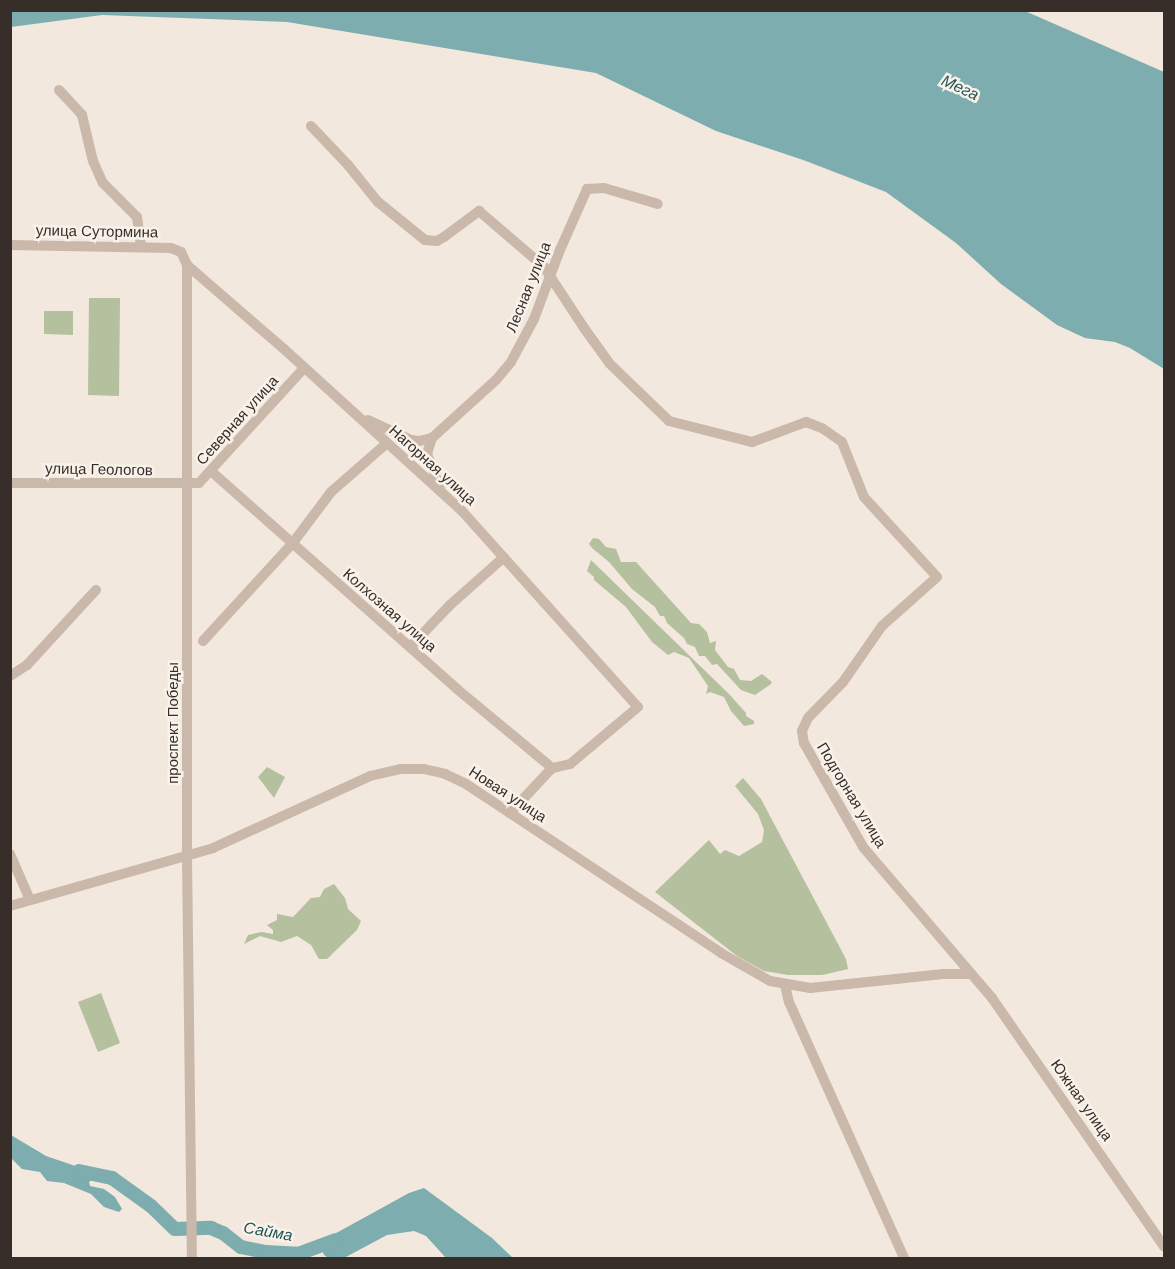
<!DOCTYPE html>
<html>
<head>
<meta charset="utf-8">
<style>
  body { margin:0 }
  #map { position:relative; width:1175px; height:1269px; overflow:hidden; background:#f2e8de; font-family:Helvetica,sans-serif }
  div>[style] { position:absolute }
  .green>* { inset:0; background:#b5c09e }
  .water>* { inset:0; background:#7dadae }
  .river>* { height:14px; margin:-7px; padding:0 7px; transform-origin:7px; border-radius:7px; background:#7dadae }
  .minor>* { height:10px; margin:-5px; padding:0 5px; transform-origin:5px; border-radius:5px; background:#cab8aa }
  span { translate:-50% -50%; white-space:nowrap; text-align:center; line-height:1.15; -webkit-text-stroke:5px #f9f2ea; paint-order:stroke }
  .street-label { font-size:15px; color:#372d29 }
  .water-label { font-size:16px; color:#205557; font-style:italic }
  .frame { position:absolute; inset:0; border:12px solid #372d29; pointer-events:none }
</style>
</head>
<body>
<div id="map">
  <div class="green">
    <div style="clip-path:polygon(89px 298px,120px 298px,119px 396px,88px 395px)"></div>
    <div style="clip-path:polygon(44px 311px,73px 311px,73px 335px,44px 334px)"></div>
    <div style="clip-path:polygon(593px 538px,599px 539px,606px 547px,616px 549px,621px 562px,636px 562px,691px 623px,699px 624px,707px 632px,710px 643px,716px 641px,715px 650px,728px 667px,734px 669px,740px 680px,751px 681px,762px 674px,772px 682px,771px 684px,755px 695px,741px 690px,717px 664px,712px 665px,705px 656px,699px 656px,695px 647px,687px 644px,684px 638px,667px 623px,664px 616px,660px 616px,655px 607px,632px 589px,609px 562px,592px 548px,589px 544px)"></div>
    <div style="clip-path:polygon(591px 560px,730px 695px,746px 713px,746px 716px,754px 721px,754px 724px,744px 726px,731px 711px,724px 697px,710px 692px,706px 694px,708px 686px,689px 658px,674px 652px,668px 655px,652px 642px,626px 607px,594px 580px,594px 577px,587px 571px)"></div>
    <div style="clip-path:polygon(267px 767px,285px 777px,274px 798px,258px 777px)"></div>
    <div style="clip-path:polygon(743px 778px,761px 799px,846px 959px,848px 969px,822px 975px,788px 975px,764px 971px,737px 956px,655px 892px,709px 840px,720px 854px,725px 850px,739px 856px,762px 842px,764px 830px,758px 814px,735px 786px)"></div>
    <div style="clip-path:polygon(334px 884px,345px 898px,348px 909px,361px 921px,357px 930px,327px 959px,319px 959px,311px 945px,297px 936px,281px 942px,260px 936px,244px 944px,248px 935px,261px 932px,273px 934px,273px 930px,267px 925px,277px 920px,277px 914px,293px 917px,311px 898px,320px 897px,324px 889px)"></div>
    <div style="clip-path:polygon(101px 993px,120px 1043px,98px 1052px,78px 1002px)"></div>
  </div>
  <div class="water">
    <div style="clip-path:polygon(10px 11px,1025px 11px,1164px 72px,1164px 369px,1130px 348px,1115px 342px,1085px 338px,1057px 325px,1001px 284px,956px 243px,886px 192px,806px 161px,716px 131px,596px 73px,287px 22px,102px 15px,11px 27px)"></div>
    <div style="clip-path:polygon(11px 1135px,46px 1156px,93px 1172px,95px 1177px,89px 1182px,90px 1186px,104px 1189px,115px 1197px,122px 1209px,119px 1212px,104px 1207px,91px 1194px,64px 1183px,47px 1181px,40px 1172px,22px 1169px,11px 1158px)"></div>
    <div style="clip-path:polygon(424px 1188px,492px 1238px,513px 1258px,446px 1258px,426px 1236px,414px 1231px,387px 1235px,344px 1258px,328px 1258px,324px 1255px,321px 1246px,329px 1237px,409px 1193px)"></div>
  </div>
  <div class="river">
    <div style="left:79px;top:1171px;width:34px;rotate:12deg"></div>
    <div style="left:112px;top:1178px;width:48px;rotate:35.7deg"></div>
    <div style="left:151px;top:1206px;width:33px;rotate:44deg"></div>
    <div style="left:175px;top:1229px;width:36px;rotate:-2deg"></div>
    <div style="left:211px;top:1228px;width:13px;rotate:23deg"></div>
    <div style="left:223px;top:1233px;width:23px;rotate:38deg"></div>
    <div style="left:241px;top:1247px;width:25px;rotate:12deg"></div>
    <div style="left:265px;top:1252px;width:33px;rotate:3deg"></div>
    <div style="left:298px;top:1254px;width:40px;rotate:-20.2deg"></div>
  </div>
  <div class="minor">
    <div style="left:59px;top:90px;width:34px;rotate:47deg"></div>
    <div style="left:82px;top:115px;width:47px;rotate:76.6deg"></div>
    <div style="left:93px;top:161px;width:24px;rotate:66deg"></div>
    <div style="left:103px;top:183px;width:48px;rotate:45deg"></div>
    <div style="left:137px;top:217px;width:29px;rotate:82deg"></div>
    <div style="left:311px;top:126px;width:54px;rotate:46.5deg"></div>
    <div style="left:348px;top:165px;width:48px;rotate:51deg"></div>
    <div style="left:378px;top:202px;width:60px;rotate:39deg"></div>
    <div style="left:425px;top:240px;width:12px;rotate:5deg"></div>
    <div style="left:437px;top:241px;width:8px;rotate:-30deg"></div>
    <div style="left:444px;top:237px;width:44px;rotate:-36.6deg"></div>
    <div style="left:479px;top:211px;width:86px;rotate:40.7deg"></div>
    <div style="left:544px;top:267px;width:73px;rotate:56.7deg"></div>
    <div style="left:584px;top:328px;width:44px;rotate:54.2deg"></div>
    <div style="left:610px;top:364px;width:82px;rotate:44deg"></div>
    <div style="left:669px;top:421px;width:86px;rotate:14.2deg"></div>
    <div style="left:752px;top:442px;width:58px;rotate:-20.3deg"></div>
    <div style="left:806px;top:422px;width:17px;rotate:21deg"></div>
    <div style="left:822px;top:428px;width:24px;rotate:35deg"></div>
    <div style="left:842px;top:442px;width:59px;rotate:68.2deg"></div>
    <div style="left:864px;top:497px;width:108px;rotate:47.6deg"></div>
    <div style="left:937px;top:577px;width:74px;rotate:138.3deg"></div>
    <div style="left:882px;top:626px;width:68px;rotate:124.9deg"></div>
    <div style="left:843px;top:682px;width:50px;rotate:134.2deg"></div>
    <div style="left:808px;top:718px;width:14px;rotate:115deg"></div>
    <div style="left:802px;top:731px;width:12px;rotate:81deg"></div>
    <div style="left:804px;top:743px;width:120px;rotate:60.4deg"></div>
    <div style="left:863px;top:847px;width:199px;rotate:49.5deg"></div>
    <div style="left:992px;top:998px;width:302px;rotate:55.3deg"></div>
    <div style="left:10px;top:245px;width:161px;rotate:1.1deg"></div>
    <div style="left:171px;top:248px;width:11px;rotate:22deg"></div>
    <div style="left:181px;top:252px;width:14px;rotate:65deg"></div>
    <div style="left:187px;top:265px;width:591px;rotate:90deg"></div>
    <div style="left:187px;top:856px;width:402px;rotate:89.3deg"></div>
    <div style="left:187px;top:265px;width:128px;rotate:40.9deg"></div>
    <div style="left:284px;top:349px;width:241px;rotate:42.3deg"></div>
    <div style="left:462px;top:511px;width:263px;rotate:48.1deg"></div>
    <div style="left:638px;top:707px;width:89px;rotate:140deg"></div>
    <div style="left:570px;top:764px;width:18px;rotate:167deg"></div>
    <div style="left:552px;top:768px;width:62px;rotate:133deg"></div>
    <div style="left:368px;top:420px;width:47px;rotate:24.9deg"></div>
    <div style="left:411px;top:440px;width:8px;rotate:7deg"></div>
    <div style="left:419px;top:441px;width:13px;rotate:-13deg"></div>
    <div style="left:212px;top:472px;width:327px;rotate:41.5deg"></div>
    <div style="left:457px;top:689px;width:124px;rotate:39.7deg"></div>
    <div style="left:10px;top:483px;width:189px"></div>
    <div style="left:199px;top:483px;width:156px;rotate:-47.6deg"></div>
    <div style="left:440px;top:488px;width:36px;rotate:-111deg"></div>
    <div style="left:427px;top:454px;width:17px;rotate:-73deg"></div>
    <div style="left:432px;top:438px;width:86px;rotate:-42.2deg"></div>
    <div style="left:496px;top:380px;width:23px;rotate:-50deg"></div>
    <div style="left:511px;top:362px;width:49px;rotate:-61.9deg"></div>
    <div style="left:534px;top:319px;width:74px;rotate:-69.4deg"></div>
    <div style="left:560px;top:250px;width:67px;rotate:-66.1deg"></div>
    <div style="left:587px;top:189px;width:17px;rotate:-3deg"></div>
    <div style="left:604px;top:188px;width:56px;rotate:16.5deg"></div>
    <div style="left:203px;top:641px;width:132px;rotate:-47.5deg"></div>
    <div style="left:292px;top:544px;width:65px;rotate:-53.1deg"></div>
    <div style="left:331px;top:492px;width:74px;rotate:-41.2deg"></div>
    <div style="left:410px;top:647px;width:58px;rotate:-46.4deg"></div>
    <div style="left:450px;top:605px;width:72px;rotate:-41.6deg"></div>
    <div style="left:10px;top:676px;width:20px;rotate:-33deg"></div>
    <div style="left:27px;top:665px;width:102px;rotate:-47.4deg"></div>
    <div style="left:10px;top:854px;width:50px;rotate:66.5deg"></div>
    <div style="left:10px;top:906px;width:211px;rotate:-15.9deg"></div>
    <div style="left:213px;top:848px;width:173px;rotate:-24.6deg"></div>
    <div style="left:370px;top:776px;width:32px;rotate:-13deg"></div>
    <div style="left:401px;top:769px;width:23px"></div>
    <div style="left:424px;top:769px;width:22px;rotate:13deg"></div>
    <div style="left:445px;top:774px;width:23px;rotate:25deg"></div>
    <div style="left:466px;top:784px;width:306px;rotate:33.5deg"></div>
    <div style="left:721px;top:953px;width:56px;rotate:29.7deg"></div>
    <div style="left:770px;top:981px;width:41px;rotate:9.9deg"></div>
    <div style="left:810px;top:988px;width:134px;rotate:-6deg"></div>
    <div style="left:943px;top:974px;width:28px"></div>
    <div style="left:785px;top:985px;width:17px;rotate:77deg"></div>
    <div style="left:789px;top:1002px;width:281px;rotate:65.8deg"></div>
  </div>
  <div class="street-label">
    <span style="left:97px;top:231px;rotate:1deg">улица Сутормина</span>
    <span style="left:528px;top:287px;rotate:-68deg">Лесная улица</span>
    <span style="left:237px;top:420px;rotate:-48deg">Северная улица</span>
    <span style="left:433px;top:465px;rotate:42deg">Нагорная улица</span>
    <span style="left:99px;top:469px;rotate:1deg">улица Геологов</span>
    <span style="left:390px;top:610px;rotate:41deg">Колхозная улица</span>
    <span style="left:173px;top:723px;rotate:-90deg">проспект Победы</span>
    <span style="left:508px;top:794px;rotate:33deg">Новая улица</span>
    <span style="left:852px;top:795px;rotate:59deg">Подгорная улица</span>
    <span style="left:1082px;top:1100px;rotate:55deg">Южная улица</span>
  </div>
  <div class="water-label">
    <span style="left:960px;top:88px;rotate:25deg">Мега</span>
    <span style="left:268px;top:1232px;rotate:10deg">Сайма</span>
  </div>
  <div class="frame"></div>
</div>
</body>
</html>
